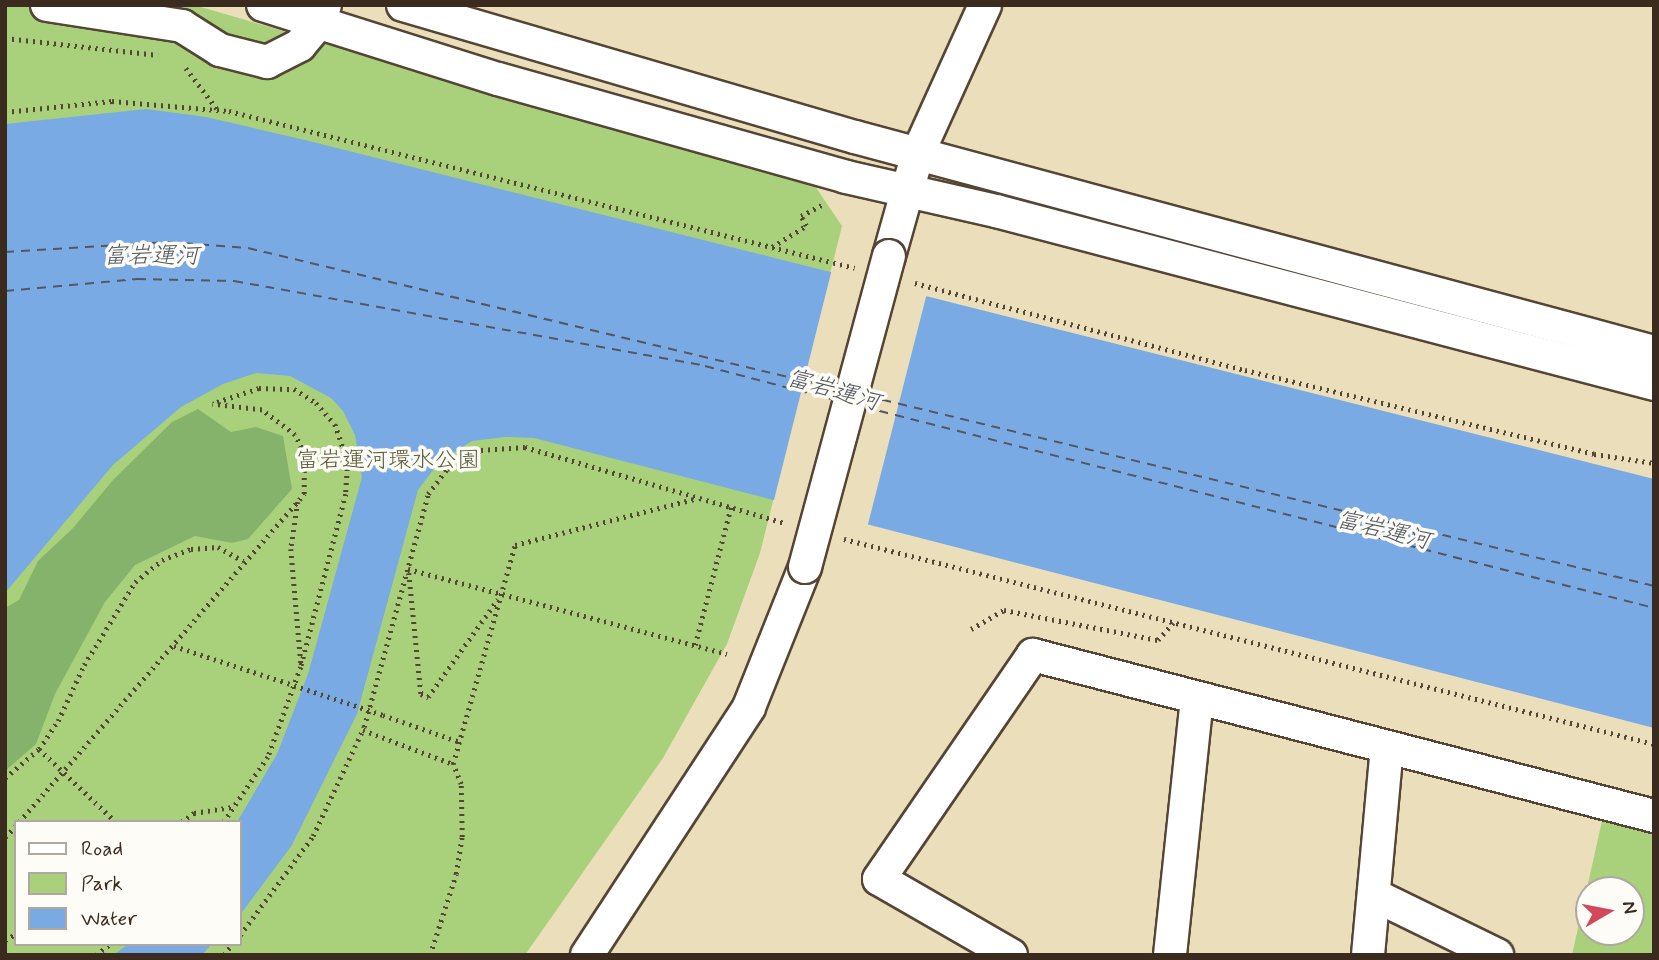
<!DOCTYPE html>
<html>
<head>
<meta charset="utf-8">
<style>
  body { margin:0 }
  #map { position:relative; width:1659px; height:960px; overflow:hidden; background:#ebdeba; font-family:Mynerve,"Klee One",sans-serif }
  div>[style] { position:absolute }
  .green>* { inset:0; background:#a9d17c }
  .forest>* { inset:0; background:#86b36c }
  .water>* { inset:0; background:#7aaae4 }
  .pier>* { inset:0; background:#ebdeba }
  .ferry>* { height:2px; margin-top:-1px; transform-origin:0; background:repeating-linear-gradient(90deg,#515763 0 9px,transparent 0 16px) }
  .path>* { height:4.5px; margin-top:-2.25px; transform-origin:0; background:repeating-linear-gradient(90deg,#554535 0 2px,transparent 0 7px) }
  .roads { filter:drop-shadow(2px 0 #554535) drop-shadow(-2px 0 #554535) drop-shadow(0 2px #554535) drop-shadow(0 -2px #554535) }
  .minor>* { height:32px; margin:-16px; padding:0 16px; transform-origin:16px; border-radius:16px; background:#fff }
  .path-bridge>* { height:4.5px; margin-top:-2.25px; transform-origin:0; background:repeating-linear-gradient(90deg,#554535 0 2px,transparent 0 7px) }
  .bridges { filter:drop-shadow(2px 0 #554535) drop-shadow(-2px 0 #554535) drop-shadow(0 2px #554535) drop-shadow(0 -2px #554535) }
  .minor-bridge>* { height:32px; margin:-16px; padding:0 16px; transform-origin:16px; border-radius:16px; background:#fff }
  span { translate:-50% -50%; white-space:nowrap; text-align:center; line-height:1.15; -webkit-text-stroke:7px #fdfcf7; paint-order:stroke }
  .park-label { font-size:23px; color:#5c5c3a }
  .water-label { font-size:24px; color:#515763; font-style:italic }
  .frame { position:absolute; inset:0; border:7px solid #3b2a1e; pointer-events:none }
  .legend { position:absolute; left:14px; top:820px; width:228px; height:126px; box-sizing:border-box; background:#fdfcf7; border:2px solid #afa8a0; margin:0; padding:9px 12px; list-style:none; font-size:21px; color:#3b2a1e }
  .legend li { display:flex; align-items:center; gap:14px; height:35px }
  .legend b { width:35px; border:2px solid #afa8a0 }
  .north { position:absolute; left:1575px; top:876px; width:70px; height:70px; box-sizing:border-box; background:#fdfcf7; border:2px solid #afa8a0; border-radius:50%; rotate:80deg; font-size:19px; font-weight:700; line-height:28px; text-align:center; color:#3b2a1e }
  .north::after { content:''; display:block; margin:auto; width:24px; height:32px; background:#d1495b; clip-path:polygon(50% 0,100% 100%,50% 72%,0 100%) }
</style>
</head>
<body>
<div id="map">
  <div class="green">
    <div style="clip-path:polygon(evenodd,5px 5px,194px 5px,815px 186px,842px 226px,760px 553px,727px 644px,663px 758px,525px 955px,5px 955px,5px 5px,16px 822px,240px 822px,240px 944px,16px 944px,16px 822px)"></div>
    <div style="clip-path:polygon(evenodd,1602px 821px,1654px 834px,1654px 955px,1572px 955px,1602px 821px,1589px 890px,1631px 890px,1631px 932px,1589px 932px,1589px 890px)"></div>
  </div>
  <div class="forest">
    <div style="clip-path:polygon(198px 409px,231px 432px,256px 427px,283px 436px,292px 489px,248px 539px,232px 543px,195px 536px,135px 565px,105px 602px,55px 694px,36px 744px,5px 771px,5px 608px,19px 600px,38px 561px,73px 528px,113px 480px,172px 422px)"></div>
  </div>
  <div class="water">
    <div style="clip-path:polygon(146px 109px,206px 117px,305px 140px,1654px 479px,1654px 728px,534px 438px,505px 437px,472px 441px,440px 461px,418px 490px,357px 714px,292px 845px,240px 915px,237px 822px,277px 754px,308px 674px,362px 477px,355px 435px,343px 411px,331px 398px,290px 376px,256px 373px,223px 384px,181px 407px,113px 465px,5px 593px,5px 124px)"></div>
    <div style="clip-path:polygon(129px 944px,212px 944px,202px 955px,113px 955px)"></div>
  </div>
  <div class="pier">
    <div style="clip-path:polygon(832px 269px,927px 293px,867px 528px,773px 504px)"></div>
  </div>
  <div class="ferry">
    <div style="left:5px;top:252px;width:163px;rotate:-3.5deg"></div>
    <div style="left:168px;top:242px;width:80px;rotate:4.3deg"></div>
    <div style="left:248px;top:248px;width:607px;rotate:13.44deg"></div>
    <div style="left:5px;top:291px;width:133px;rotate:-5.2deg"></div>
    <div style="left:137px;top:279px;width:97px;rotate:1.2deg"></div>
    <div style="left:234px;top:281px;width:479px;rotate:10.2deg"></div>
    <div style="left:705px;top:366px;width:134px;rotate:14.7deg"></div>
    <div style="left:867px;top:396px;width:810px;rotate:13.57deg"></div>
    <div style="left:864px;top:407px;width:815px;rotate:14.27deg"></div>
  </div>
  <div class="path">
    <div style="left:5px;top:38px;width:154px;rotate:6.3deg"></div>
    <div style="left:186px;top:68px;width:51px;rotate:52.9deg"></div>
    <div style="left:5px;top:112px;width:108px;rotate:-5.9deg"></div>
    <div style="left:112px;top:101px;width:117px;rotate:4.9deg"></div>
    <div style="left:229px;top:111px;width:645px;rotate:14.08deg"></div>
    <div style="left:772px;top:247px;width:40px;rotate:-32deg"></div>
    <div style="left:806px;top:226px;width:11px;rotate:-117deg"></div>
    <div style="left:801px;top:216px;width:27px;rotate:-28deg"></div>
    <div style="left:915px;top:283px;width:341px;rotate:14.8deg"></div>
    <div style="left:1245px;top:370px;width:359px;rotate:13.5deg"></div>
    <div style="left:1594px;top:454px;width:61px;rotate:8.5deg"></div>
    <div style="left:217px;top:402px;width:44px;rotate:-18.4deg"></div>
    <div style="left:259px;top:388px;width:35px;rotate:2deg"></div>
    <div style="left:294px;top:389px;width:26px;rotate:32deg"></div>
    <div style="left:316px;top:403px;width:28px;rotate:48deg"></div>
    <div style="left:335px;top:424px;width:40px;rotate:71.1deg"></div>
    <div style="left:348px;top:462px;width:32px;rotate:94deg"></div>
    <div style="left:346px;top:494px;width:179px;rotate:104.6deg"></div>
    <div style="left:301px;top:667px;width:96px;rotate:110.1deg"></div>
    <div style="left:268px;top:757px;width:78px;rotate:124.1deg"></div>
    <div style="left:298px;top:502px;width:48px;rotate:98.5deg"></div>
    <div style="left:291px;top:549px;width:115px;rotate:85deg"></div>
    <div style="left:844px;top:539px;width:836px;rotate:14.2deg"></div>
    <div style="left:408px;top:569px;width:330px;rotate:14.9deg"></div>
    <div style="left:409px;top:573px;width:122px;rotate:84.3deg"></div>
    <div style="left:421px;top:694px;width:8px;rotate:23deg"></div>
    <div style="left:428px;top:697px;width:120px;rotate:-54.5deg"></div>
    <div style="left:971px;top:629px;width:38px;rotate:-30deg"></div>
    <div style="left:1004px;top:610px;width:157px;rotate:11deg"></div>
    <div style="left:1158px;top:640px;width:23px;rotate:-49deg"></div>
    <div style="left:695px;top:645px;width:143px;rotate:-75.4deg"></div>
    <div style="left:174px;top:646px;width:113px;rotate:18.1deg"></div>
    <div style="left:383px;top:715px;width:82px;rotate:19.3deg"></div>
    <div style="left:363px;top:730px;width:96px;rotate:20.7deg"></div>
    <div style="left:39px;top:749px;width:106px;rotate:43.5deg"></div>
    <div style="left:5px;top:778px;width:45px;rotate:-40.5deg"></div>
    <div style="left:39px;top:749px;width:34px;rotate:-56deg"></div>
    <div style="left:58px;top:721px;width:62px;rotate:-65.1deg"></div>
    <div style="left:84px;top:665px;width:97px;rotate:-58.4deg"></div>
    <div style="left:135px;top:582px;width:35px;rotate:-39deg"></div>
    <div style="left:162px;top:560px;width:31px;rotate:-21deg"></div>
    <div style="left:191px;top:549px;width:27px;rotate:-4deg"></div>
    <div style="left:218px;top:547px;width:29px;rotate:29deg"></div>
    <div style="left:19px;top:822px;width:435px;rotate:-49deg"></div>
    <div style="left:304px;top:494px;width:40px;rotate:-90deg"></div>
    <div style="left:304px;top:454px;width:21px;rotate:-115deg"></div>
    <div style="left:295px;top:435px;width:41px;rotate:-142.9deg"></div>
    <div style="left:262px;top:410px;width:50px;rotate:-173.2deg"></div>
    <div style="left:181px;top:822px;width:16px;rotate:-35deg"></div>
    <div style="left:194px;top:813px;width:39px;rotate:-9deg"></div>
    <div style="left:5px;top:837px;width:16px;rotate:-45deg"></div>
    <div style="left:240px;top:935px;width:123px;rotate:-53.6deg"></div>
    <div style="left:313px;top:836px;width:120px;rotate:-64.9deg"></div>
    <div style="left:364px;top:727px;width:242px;rotate:-74.6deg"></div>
    <div style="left:428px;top:494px;width:31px;rotate:-53deg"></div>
    <div style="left:447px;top:469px;width:39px;rotate:-29deg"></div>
    <div style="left:481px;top:450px;width:44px;rotate:-3.9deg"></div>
    <div style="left:525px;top:447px;width:271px;rotate:16.3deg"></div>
    <div style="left:5px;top:940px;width:13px;rotate:-29deg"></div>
    <div style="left:96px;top:955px;width:18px;rotate:-38deg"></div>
    <div style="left:224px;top:955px;width:14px;rotate:-54deg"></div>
    <div style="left:430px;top:955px;width:85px;rotate:-72.2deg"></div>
    <div style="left:456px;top:874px;width:37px;rotate:-81deg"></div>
    <div style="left:462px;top:837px;width:53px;rotate:-91.1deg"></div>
    <div style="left:461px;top:784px;width:22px;rotate:-112deg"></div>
    <div style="left:453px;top:764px;width:228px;rotate:-74.2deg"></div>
    <div style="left:515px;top:545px;width:189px;rotate:-14.4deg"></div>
  </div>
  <div class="roads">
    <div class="minor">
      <div style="left:47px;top:5px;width:137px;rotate:8.8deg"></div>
      <div style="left:182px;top:26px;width:45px;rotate:32.3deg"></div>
      <div style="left:220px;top:50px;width:49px;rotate:14.3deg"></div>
      <div style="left:267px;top:62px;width:37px;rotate:-27deg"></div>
      <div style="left:300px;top:45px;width:31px;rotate:-50deg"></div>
      <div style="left:320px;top:21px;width:17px;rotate:-73deg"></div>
      <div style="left:263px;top:5px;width:246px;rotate:17.5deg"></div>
      <div style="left:498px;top:79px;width:362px;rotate:15.7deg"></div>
      <div style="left:846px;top:177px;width:154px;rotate:12.8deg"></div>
      <div style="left:996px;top:211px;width:680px;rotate:14.73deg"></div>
      <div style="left:403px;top:5px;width:471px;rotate:16.3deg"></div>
      <div style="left:855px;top:137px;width:827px;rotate:15.06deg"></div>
      <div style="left:889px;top:256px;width:107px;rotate:-74.3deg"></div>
      <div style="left:918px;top:153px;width:162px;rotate:-65.6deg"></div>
      <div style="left:1376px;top:896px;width:135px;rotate:26deg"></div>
      <div style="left:587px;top:955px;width:296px;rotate:-56.8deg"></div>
      <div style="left:749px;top:707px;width:151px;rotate:-68.2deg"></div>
      <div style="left:1011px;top:955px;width:152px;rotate:-150.1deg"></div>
      <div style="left:879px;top:879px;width:272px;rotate:-55.5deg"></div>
      <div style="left:1033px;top:655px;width:642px;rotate:14.53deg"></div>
      <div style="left:1170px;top:955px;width:258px;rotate:-84deg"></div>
      <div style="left:1368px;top:955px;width:208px;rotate:-84.8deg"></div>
    </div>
  </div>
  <div class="path-bridge">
    <div style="left:281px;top:681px;width:108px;rotate:18.4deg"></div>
  </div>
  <div class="bridges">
    <div class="minor-bridge">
      <div style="left:805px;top:567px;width:322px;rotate:-74.9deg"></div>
    </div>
  </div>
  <div class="park-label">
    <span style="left:388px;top:461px">富岩運河環水公園</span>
  </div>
  <div class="water-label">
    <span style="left:151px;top:257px">富岩運河</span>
    <span style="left:833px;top:391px;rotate:16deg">富岩運河</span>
    <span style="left:1383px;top:531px;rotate:14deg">富岩運河</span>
  </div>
  <div class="frame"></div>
  <ul class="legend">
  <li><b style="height:9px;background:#fff"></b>Road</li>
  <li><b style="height:19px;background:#a9d17c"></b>Park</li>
  <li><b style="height:19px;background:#7aaae4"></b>Water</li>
  </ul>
  <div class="north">N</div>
</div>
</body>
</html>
